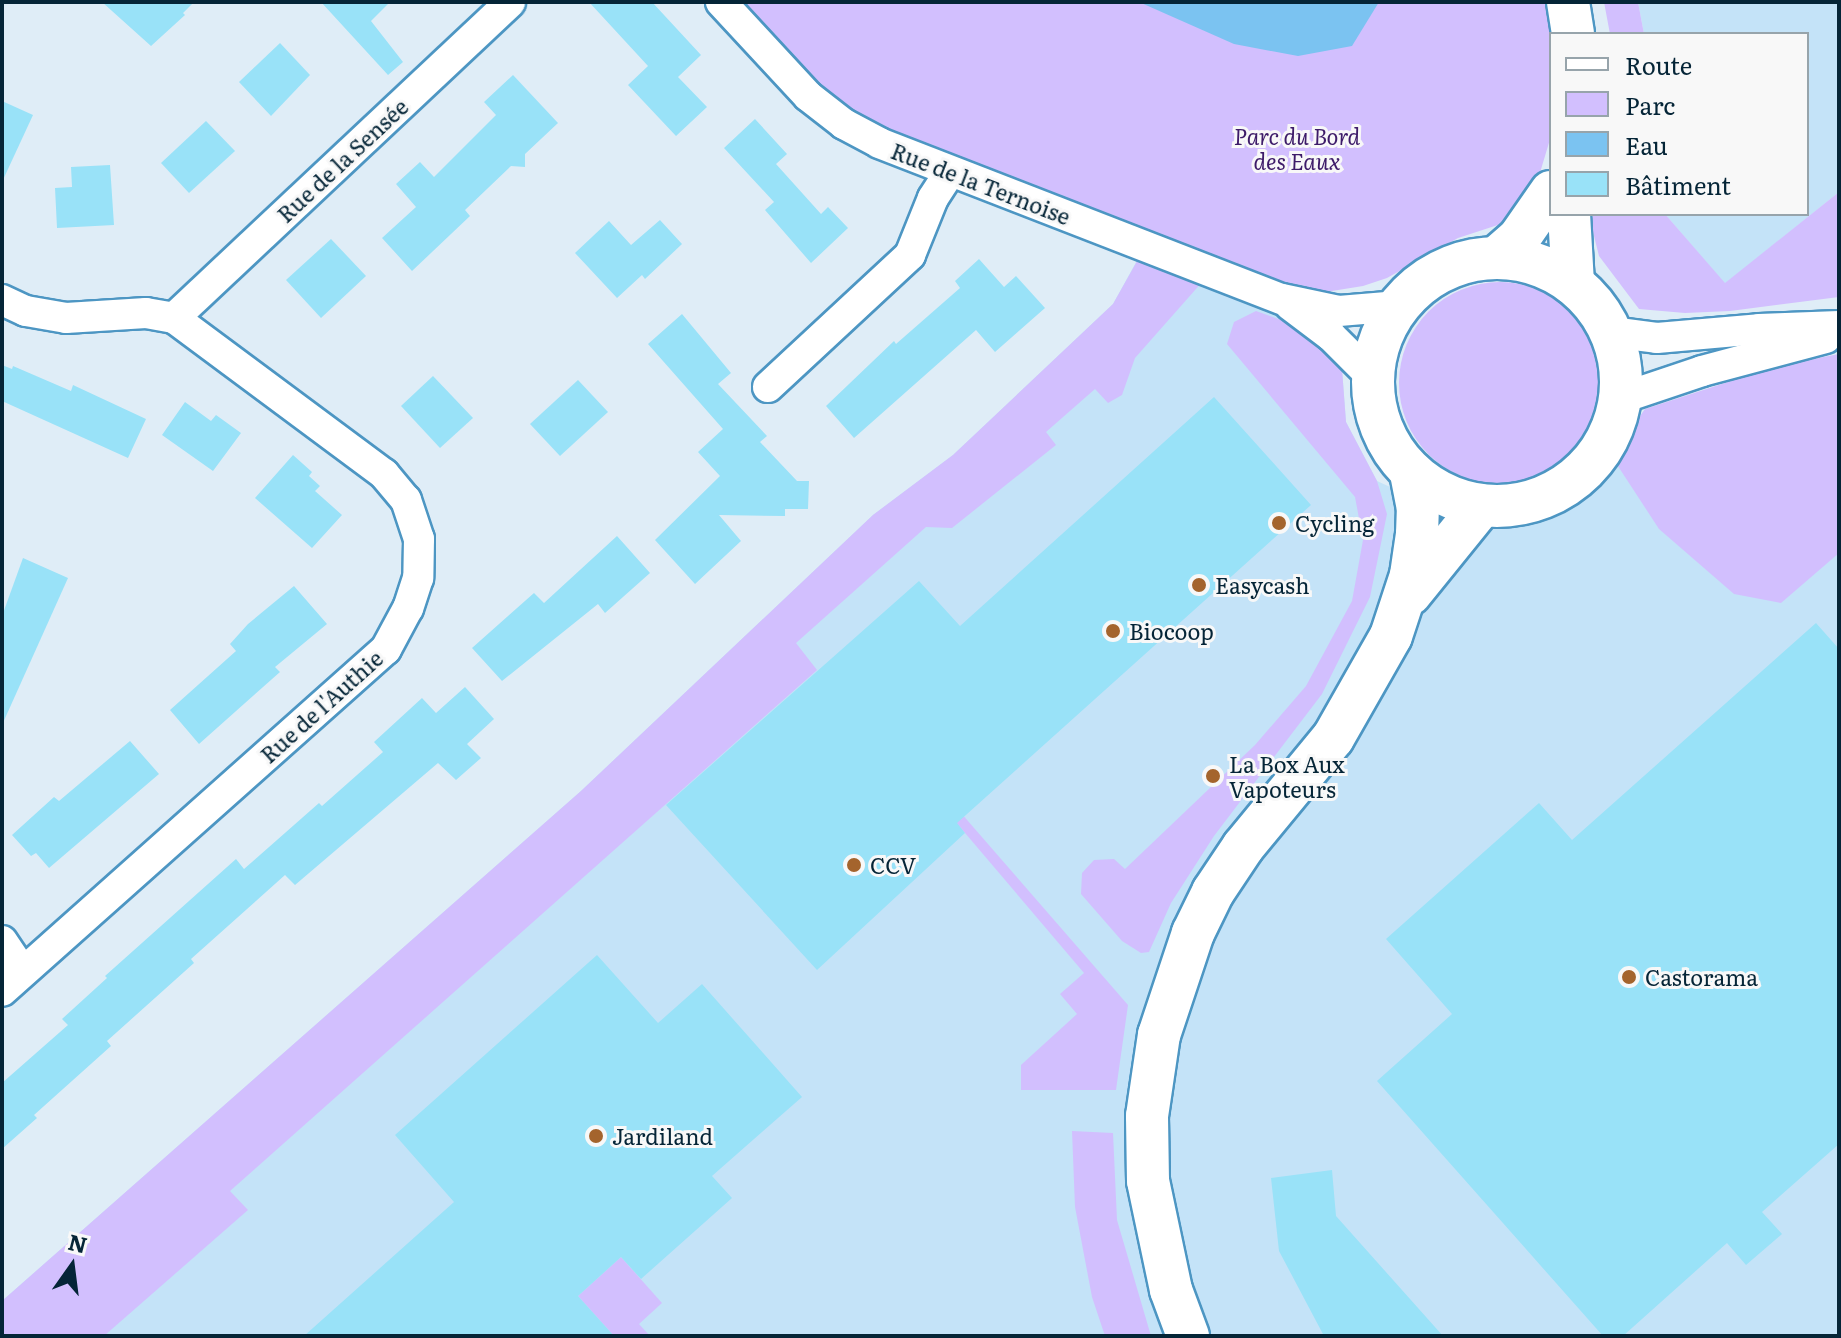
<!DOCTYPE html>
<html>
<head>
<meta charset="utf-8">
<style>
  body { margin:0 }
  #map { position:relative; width:1841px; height:1338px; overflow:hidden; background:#dfedf7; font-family:Literata,serif }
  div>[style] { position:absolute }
  .built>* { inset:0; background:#c4e3f8 }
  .green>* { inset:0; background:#d2bffe }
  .round { border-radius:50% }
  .water>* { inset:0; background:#7bc3f1 }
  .building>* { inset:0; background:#99e2f8 }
  .roads { filter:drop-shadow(2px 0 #4d96c3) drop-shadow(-2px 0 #4d96c3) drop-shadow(0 2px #4d96c3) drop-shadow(0 -2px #4d96c3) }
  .street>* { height:30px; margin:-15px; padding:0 15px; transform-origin:15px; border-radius:15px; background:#fff }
  .secondary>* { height:42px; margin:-21px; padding:0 21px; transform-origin:21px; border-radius:21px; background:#fff }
  .secondary>.ring { margin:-21px; padding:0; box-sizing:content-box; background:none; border:42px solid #fff; border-radius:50% }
  .dots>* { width:22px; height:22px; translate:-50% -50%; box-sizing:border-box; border:4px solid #f8f8f8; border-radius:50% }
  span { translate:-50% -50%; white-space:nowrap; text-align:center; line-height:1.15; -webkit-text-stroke:6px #f8f8f8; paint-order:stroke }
  .park-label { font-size:22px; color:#3d1b69; font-style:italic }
  .street-label { font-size:22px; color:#052537 }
  .poi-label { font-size:22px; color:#052537 }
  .left { translate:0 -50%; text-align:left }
  .frame { position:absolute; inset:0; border:4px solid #052537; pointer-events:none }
  .legend { position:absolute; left:1549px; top:32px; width:260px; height:184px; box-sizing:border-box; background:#f8f8f8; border:2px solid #97a4ab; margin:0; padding:10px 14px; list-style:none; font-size:24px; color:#052537 }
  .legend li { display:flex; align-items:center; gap:16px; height:40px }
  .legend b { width:40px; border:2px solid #97a4ab }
  .north { position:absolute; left:32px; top:1226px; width:80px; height:80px; -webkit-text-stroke:6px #f8f8f8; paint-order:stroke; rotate:14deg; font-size:22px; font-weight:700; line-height:32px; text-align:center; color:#052537 }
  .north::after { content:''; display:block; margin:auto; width:28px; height:36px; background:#052537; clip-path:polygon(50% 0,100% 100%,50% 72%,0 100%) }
</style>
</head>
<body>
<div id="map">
  <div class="built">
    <div style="clip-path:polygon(1638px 2px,1839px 2px,1839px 192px,1725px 284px,1665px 214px,1807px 214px,1807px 34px,1644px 34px)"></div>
    <div style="clip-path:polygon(1145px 246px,1282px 299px,1300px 327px,1342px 369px,1346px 422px,1377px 481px,1476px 526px,1553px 507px,1612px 457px,1645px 409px,1839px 354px,1839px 1336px,2px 1336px,2px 1301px,581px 791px,873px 515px,953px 455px,1113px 304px)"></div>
  </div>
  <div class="green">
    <div style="clip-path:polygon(721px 2px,1548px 2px,1553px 34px,1551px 136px,1533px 196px,1507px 222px,1458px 238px,1387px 278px,1363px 286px,1282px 299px,1211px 272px,1135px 358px,1122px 395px,1108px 403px,1095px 389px,1046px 432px,1056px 445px,952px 528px,926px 527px,796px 643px,817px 670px,230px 1191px,248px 1210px,104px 1336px,2px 1336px,2px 1301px,581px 791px,873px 515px,953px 455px,1113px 304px,1145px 247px,879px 143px)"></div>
    <div style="clip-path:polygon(1604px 2px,1638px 2px,1644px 34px,1610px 34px)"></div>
    <div style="clip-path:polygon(1839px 192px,1839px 297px,1730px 311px,1685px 313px,1639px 309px,1599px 256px,1591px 224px,1593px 214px,1665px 214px,1725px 283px)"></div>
    <div class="round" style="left:1399px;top:282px;width:202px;height:202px"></div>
    <div style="clip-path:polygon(1256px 311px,1300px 327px,1342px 369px,1346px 422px,1377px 481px,1387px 514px,1370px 597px,1322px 694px,1214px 836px,1171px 903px,1149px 952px,1141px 953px,1122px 941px,1081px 894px,1082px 873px,1094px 860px,1114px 859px,1125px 869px,1255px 745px,1306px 686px,1352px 601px,1363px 540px,1355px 497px,1227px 344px,1234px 322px)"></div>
    <div style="clip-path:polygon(1839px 354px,1839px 553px,1781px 603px,1734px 594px,1659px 529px,1612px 457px,1645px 409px,1777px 366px)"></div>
    <div style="clip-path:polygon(961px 813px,1128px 1005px,1116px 1090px,1021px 1090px,1021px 1065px,1077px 1014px,1060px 994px,1084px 973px,954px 820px)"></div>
    <div style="clip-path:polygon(1072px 1131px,1113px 1133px,1117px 1220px,1151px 1336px,1105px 1336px,1092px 1297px,1075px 1207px)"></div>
    <div style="clip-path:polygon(621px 1257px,662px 1303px,639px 1324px,650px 1336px,614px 1336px,578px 1296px)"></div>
  </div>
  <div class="water">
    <div style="clip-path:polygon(1139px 2px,1379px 2px,1352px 46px,1298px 56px,1234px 44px)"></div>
  </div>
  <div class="building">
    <div style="clip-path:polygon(102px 2px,194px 2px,183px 13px,185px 15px,151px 46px)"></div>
    <div style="clip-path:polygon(321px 2px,390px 2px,371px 21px,403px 62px,388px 75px)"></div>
    <div style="clip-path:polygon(589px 2px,652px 2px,701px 55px,678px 77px,707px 107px,676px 136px,628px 85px,648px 66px)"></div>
    <div style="clip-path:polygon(280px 43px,310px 75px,271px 116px,239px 82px)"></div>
    <div style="clip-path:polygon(513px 75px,558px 123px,525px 154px,525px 167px,511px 166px,465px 210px,470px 216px,412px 271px,382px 238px,416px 207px,396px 184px,420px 162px,434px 177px,496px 115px,484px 102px)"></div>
    <div style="clip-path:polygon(2px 101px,33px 115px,2px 182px)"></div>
    <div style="clip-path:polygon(755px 119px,787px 154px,776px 164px,821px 214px,828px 207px,848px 228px,811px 263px,765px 210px,774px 202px,724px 148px)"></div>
    <div style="clip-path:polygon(206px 121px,235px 151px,189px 193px,161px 163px)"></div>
    <div style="clip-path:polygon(110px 165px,114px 225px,57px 228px,55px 188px,72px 187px,71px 167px)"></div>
    <div style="clip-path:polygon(660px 220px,682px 244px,645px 279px,642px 275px,617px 298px,575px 253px,609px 221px,631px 245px)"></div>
    <div style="clip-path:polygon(331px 239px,366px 276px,321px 318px,286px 280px)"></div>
    <div style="clip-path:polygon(979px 259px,1004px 287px,1016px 276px,1045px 308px,995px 352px,976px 330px,854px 438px,826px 406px,894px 341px,896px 344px,960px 288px,955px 281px)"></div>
    <div style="clip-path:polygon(682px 314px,731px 373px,718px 384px,767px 436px,760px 442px,797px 481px,809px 481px,808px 509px,785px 509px,785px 516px,719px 515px,741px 541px,695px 584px,655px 540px,720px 476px,698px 452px,723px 429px,648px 344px)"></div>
    <div style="clip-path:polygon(2px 365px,12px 369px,13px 366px,71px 391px,73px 385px,146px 419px,128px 458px,2px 401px)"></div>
    <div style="clip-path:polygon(433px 376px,473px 418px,440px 448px,401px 406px)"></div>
    <div style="clip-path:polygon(578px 380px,608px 412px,560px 456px,530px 424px)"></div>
    <div style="clip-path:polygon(1214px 397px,1311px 505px,957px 823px,965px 833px,817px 970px,666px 805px,919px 581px,960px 626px)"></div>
    <div style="clip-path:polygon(185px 402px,211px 421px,216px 415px,241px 433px,213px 471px,162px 435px)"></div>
    <div style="clip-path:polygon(293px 455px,312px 472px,309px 476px,320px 486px,315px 491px,342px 515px,312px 548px,255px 498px)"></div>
    <div style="clip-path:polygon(617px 536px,650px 573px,605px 613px,598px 604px,502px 681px,472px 648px,534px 593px,544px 603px)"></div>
    <div style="clip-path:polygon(23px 558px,68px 578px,2px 725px,2px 616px)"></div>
    <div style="clip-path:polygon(294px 586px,327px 624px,275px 667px,280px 672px,199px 744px,170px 710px,236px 651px,230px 644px,248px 624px)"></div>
    <div style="clip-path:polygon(1816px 623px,1839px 649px,1839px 1144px,1762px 1212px,1782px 1234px,1746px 1265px,1727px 1243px,1623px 1336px,1603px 1336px,1377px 1081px,1452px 1014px,1386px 939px,1539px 803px,1572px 840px)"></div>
    <div style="clip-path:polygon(465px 687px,494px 719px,467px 744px,481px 758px,456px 780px,438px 763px,295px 885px,285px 875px,191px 959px,194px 963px,107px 1041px,111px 1046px,34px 1115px,37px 1118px,2px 1149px,2px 1083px,68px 1025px,62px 1019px,107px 978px,105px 976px,236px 859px,244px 869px,319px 803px,322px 806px,383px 752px,374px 742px,422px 698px,436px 713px)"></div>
    <div style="clip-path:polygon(130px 741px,159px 774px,49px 868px,36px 853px,31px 856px,12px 835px,54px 797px,59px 801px)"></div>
    <div style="clip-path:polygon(597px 955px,658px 1023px,702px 984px,802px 1097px,712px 1176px,732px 1198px,641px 1279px,621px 1257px,578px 1296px,614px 1336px,304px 1336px,454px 1202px,395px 1135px)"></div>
    <div style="clip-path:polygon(1332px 1170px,1336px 1216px,1443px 1336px,1324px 1336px,1279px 1251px,1271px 1178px)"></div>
  </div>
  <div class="roads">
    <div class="street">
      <div style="left:721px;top:2px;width:128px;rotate:47.2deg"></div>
      <div style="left:808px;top:96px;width:46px;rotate:37.9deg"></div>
      <div style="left:844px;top:124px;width:40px;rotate:28deg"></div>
      <div style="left:879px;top:143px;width:432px;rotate:21.2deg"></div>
      <div style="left:1282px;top:299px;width:58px;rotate:11.9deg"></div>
      <div style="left:1339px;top:311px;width:60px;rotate:-4.8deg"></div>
      <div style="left:2px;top:300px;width:26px;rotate:25deg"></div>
      <div style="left:26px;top:311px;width:41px;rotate:9.9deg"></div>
      <div style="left:66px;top:318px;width:80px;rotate:-3.6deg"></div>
      <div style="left:146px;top:313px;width:28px;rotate:10deg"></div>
      <div style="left:174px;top:318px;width:262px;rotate:36.6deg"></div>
      <div style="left:384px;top:474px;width:34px;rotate:50deg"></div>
      <div style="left:406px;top:500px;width:41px;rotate:71.6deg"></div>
      <div style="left:419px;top:539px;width:39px;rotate:91deg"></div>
      <div style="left:418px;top:578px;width:32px;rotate:108deg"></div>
      <div style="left:408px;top:608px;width:47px;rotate:118.2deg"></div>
      <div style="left:386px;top:649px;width:514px;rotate:138.31deg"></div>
      <div style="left:1290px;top:305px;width:51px;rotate:37.1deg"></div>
      <div style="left:1331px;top:336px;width:59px;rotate:45deg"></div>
      <div style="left:174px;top:318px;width:461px;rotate:-43.2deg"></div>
      <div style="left:1611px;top:332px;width:46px;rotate:7.4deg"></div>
      <div style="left:1657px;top:338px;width:102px;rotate:-5deg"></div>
      <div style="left:1759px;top:329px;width:80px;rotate:-2.1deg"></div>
      <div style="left:768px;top:387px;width:194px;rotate:-42.9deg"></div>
      <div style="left:910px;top:255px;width:61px;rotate:-68deg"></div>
      <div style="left:933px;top:198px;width:31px;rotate:-57deg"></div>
      <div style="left:1622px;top:398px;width:84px;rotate:-18.6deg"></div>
      <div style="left:1702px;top:371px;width:128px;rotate:-14.9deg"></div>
      <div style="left:2px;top:941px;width:37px;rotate:56deg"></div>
    </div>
    <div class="secondary">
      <div style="left:1568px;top:2px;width:32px;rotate:81deg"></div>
      <div style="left:1569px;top:214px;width:70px;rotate:86.7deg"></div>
      <div style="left:1496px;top:258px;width:30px;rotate:-41deg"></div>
      <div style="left:1519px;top:238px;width:56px;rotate:-55.2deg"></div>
      <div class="ring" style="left:1373px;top:258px;width:206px;height:206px"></div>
      <div style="left:1410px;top:594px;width:114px;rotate:-51deg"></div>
      <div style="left:1188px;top:1336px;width:49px;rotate:-110.3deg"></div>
      <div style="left:1171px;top:1290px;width:111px;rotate:-101.9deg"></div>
      <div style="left:1148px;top:1181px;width:65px;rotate:-90.9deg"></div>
      <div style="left:1147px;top:1116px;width:82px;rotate:-81.6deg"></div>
      <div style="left:1159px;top:1035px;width:108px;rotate:-71.6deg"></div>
      <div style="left:1193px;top:933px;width:46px;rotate:-64deg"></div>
      <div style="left:1213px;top:892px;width:54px;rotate:-56.3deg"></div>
      <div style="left:1243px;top:847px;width:141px;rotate:-50.5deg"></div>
      <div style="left:1333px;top:738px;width:117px;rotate:-60.4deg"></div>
      <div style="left:1391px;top:636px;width:64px;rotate:-71.8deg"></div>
      <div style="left:1411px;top:575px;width:41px;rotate:-81.7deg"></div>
      <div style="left:1417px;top:534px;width:25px;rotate:-88deg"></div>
      <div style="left:1418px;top:509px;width:38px;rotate:-101deg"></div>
    </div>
  </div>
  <div class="dots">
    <div style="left:1279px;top:523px;background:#a4642d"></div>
    <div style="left:1199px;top:585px;background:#a4642d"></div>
    <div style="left:1113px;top:631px;background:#a4642d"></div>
    <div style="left:1213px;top:776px;background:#a4642d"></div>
    <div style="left:854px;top:865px;background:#a4642d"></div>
    <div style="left:1629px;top:977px;background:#a4642d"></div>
    <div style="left:596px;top:1136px;background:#a4642d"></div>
  </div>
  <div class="park-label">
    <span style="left:1297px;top:148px">Parc du Bord<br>des Eaux</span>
  </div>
  <div class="street-label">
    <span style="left:342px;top:160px;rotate:-43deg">Rue de la Sensée</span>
    <span style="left:981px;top:183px;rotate:21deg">Rue de la Ternoise</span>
    <span style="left:321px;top:706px;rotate:-42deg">Rue de l'Authie</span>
  </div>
  <div class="poi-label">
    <span class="left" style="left:1295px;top:523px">Cycling</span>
    <span class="left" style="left:1215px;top:585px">Easycash</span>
    <span class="left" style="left:1129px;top:631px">Biocoop</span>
    <span class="left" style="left:1229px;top:776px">La Box Aux<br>Vapoteurs</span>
    <span class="left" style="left:870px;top:865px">CCV</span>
    <span class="left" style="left:1645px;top:977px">Castorama</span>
    <span class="left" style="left:612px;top:1136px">Jardiland</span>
  </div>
  <div class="frame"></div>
  <ul class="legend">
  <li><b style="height:10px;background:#fff"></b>Route</li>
  <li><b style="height:22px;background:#d2bffe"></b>Parc</li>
  <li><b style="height:22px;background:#7bc3f1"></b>Eau</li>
  <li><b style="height:22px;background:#99e2f8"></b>Bâtiment</li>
  </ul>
  <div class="north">N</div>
</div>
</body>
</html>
